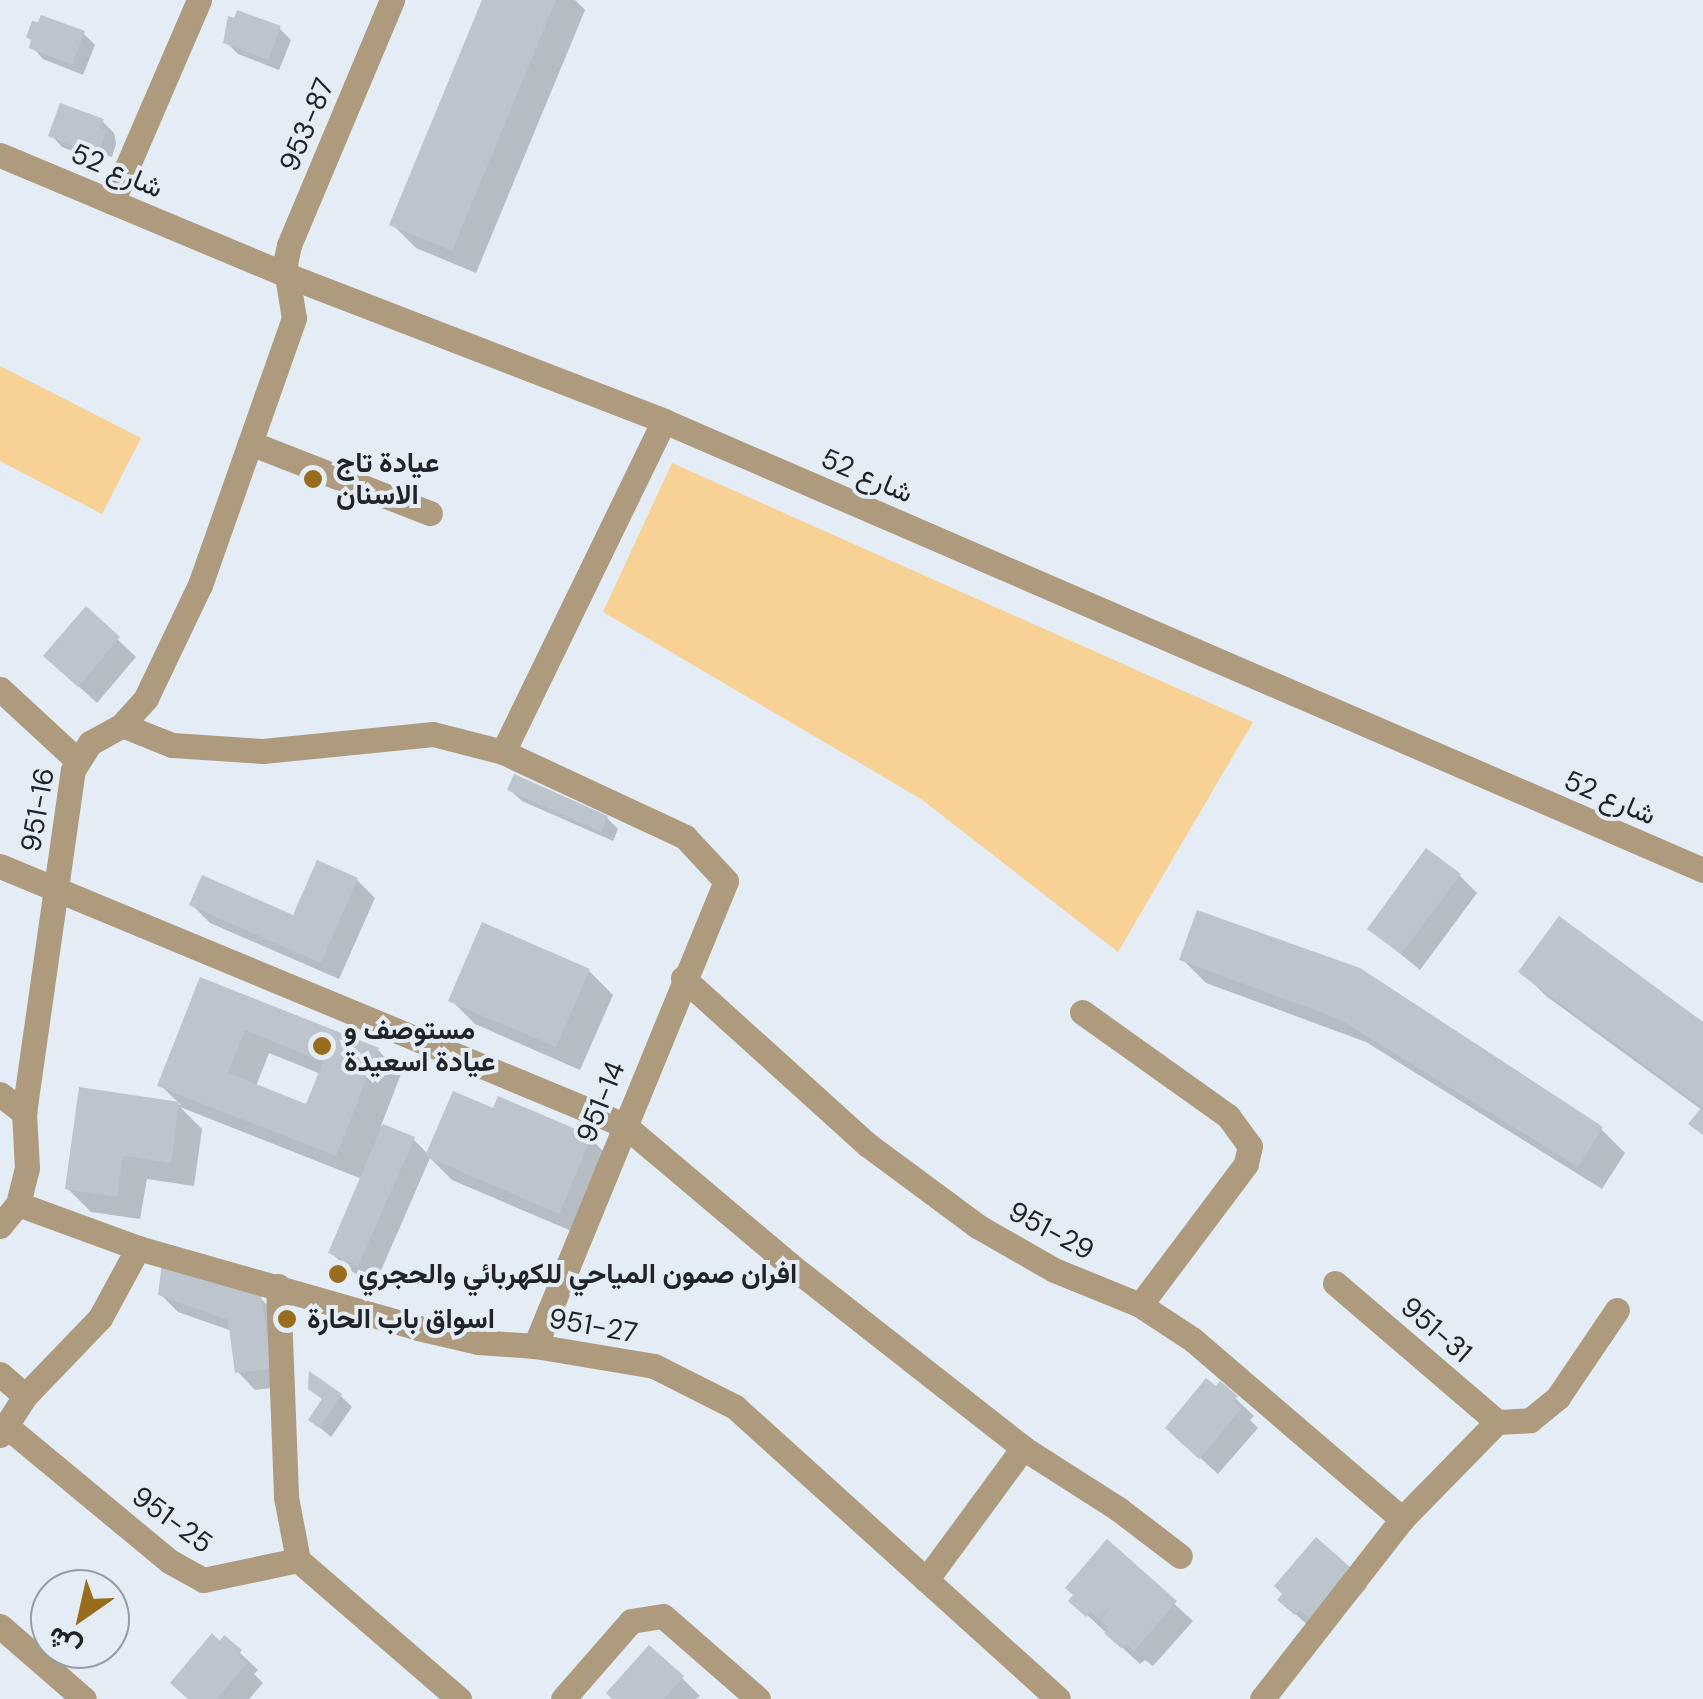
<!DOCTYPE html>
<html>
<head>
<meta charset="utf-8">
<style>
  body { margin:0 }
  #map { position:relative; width:1703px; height:1699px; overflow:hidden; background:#e4ecf5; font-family:"DM Sans",Vazirmatn,sans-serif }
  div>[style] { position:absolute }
  .green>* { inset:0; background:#f8d195 }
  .shadow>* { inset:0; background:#0003 }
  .building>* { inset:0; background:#bcc4cd }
  .minor>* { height:25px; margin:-12.5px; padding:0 12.5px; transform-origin:12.5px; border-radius:12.5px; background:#ae9b7e }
  .dots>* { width:28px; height:28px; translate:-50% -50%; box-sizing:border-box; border:5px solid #e4ecf5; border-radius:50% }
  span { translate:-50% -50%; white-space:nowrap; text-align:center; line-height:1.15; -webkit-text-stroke:8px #e4ecf5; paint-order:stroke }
  .street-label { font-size:28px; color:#202327 }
  .poi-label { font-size:28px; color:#202327; font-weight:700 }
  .left { translate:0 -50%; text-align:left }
  .north { position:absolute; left:30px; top:1569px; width:100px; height:100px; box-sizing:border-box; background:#e4ecf5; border:2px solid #969ca3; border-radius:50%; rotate:214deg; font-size:28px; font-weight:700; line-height:40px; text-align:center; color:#202327 }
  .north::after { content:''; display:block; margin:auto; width:35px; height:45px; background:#996d1b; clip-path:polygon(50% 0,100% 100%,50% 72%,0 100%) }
</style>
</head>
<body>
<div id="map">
  <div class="green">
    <div style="clip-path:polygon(0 366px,141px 438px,102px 514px,0 461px)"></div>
    <div style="clip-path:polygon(672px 463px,1253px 722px,1118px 952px,921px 799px,603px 612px)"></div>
  </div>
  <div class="shadow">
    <div style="clip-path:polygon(485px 0,575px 0,585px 10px,476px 273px,416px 248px,392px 224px)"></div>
    <div style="clip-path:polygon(229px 19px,279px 28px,291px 40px,279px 70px,238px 54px,226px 42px)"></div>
    <div style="clip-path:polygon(83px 33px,95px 45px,83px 75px,43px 59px,32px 47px)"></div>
    <div style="clip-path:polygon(103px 122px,114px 133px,116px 144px,112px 157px,106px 155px,103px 163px,62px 147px,51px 135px)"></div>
    <div style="clip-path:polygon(87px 610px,136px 657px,97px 703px,64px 673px)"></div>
    <div style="clip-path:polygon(510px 790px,607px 818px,618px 829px,613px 841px,522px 801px)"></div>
    <div style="clip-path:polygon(318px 863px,357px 880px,375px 898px,339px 979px,210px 923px,192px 905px,294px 919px)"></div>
    <div style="clip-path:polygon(1460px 876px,1477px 893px,1420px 970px,1370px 929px)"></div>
    <div style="clip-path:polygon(1199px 913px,1601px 1129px,1625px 1153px,1602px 1189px,1366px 1042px,1206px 983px,1182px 959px)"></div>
    <div style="clip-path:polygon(589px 971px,613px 995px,580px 1070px,475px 1024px,451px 1000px)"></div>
    <div style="clip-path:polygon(1522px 972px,1703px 1025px,1703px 1135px,1692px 1124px,1702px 1110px,1546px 996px)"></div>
    <div style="clip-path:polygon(evenodd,201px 980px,378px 1050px,401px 1074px,381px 1126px,413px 1139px,428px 1154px,494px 1112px,590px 1138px,614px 1162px,583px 1236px,452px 1180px,430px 1158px,376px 1282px,348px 1270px,331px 1252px,362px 1179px,180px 1107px,202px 1129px,194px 1186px,147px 1179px,140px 1219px,91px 1212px,67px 1188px,82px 1090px,181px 1105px,160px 1085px,201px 980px,269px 1053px,321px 1074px,307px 1107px,256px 1086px,269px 1053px)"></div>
    <div style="clip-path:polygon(160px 1294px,259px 1297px,278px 1315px,288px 1386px,255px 1390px,238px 1372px,232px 1331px,178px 1312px)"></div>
    <div style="clip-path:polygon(1220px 1384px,1254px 1416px,1250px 1420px,1258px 1428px,1218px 1474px,1186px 1445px)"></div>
    <div style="clip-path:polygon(311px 1388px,341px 1396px,352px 1407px,331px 1437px,311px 1420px,324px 1401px)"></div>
    <div style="clip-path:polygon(1107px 1542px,1193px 1621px,1153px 1666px,1145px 1660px,1140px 1664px,1072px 1601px)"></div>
    <div style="clip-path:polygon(1349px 1569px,1367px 1587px,1328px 1633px,1314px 1631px,1280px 1600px)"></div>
    <div style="clip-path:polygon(225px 1639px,258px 1670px,254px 1674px,263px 1683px,249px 1699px,189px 1699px)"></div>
    <div style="clip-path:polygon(682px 1678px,700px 1696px,696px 1699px,615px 1699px)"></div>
  </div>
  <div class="building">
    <div style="clip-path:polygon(482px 0,556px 0,452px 251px,389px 225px)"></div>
    <div style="clip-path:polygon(237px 10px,281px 26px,268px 60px,223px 43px,228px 16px,234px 18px)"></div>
    <div style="clip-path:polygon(41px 15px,85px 31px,72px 65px,29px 48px,31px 40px,26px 37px,32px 21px,38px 22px)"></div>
    <div style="clip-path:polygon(60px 103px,104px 119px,101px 128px,106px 131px,100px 148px,94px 145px,91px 153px,48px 136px)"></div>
    <div style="clip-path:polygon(86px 606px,120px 637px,78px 687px,43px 656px)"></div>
    <div style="clip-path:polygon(514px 774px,608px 816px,601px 832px,507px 790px)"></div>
    <div style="clip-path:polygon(1426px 848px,1461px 874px,1401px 954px,1367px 929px)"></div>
    <div style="clip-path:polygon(317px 860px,358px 878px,321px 963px,189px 905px,202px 875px,293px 915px)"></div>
    <div style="clip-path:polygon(1197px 910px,1360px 968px,1603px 1127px,1578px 1167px,1339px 1019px,1179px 960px)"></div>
    <div style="clip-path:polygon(1559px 916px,1703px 1022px,1703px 1108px,1518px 972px)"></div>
    <div style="clip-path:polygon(482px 922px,590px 969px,556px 1047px,448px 1001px)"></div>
    <div style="clip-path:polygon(evenodd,200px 977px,379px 1048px,336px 1156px,157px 1086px,200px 977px,245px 1030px,323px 1062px,306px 1104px,228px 1073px,245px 1030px)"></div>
    <div style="clip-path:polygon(79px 1087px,179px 1102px,171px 1163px,123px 1156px,117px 1197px,65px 1189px)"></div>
    <div style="clip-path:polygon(453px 1091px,493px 1108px,498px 1096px,592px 1136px,559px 1214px,425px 1156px)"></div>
    <div style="clip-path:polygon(1701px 1108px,1703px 1110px,1703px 1135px,1688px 1124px)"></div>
    <div style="clip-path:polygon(383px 1124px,415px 1137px,358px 1266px,328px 1253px)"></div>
    <div style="clip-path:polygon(162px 1263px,261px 1295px,272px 1369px,235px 1373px,228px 1320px,158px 1295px)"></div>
    <div style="clip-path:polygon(309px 1371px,342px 1394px,319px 1428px,308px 1420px,322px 1399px,308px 1389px)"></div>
    <div style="clip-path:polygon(1206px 1378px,1216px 1386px,1220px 1381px,1238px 1396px,1233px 1401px,1242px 1408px,1199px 1459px,1165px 1428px)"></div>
    <div style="clip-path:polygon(1316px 1537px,1351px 1568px,1309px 1618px,1300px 1610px,1295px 1615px,1277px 1600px,1282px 1594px,1274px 1586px)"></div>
    <div style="clip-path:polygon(1107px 1539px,1177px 1601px,1134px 1651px,1126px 1644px,1121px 1648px,1104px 1633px,1108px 1627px,1100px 1620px,1118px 1599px,1099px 1619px,1090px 1611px,1086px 1617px,1068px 1601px,1073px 1595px,1065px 1588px)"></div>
    <div style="clip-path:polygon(212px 1633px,220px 1641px,224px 1635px,242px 1650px,238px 1656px,247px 1663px,217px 1699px,188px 1699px,170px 1683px)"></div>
    <div style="clip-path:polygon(649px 1645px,684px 1676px,664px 1699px,612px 1699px,606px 1693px)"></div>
  </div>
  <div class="minor">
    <div style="left:0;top:155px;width:313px;rotate:22.7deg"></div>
    <div style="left:289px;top:276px;width:402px;rotate:21.1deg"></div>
    <div style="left:664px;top:421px;width:1132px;rotate:23.37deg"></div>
    <div style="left:112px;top:202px;width:220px;rotate:-66.7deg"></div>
    <div style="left:250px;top:443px;width:193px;rotate:21.3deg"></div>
    <div style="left:0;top:689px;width:105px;rotate:42.7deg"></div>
    <div style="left:122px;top:725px;width:54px;rotate:21.8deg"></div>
    <div style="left:172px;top:745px;width:91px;rotate:3.8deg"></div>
    <div style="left:263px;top:751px;width:171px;rotate:-5.7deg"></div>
    <div style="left:433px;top:734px;width:72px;rotate:14.4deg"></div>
    <div style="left:503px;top:752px;width:201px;rotate:25deg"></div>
    <div style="left:685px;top:837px;width:60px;rotate:47deg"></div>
    <div style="left:726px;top:881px;width:503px;rotate:112.33deg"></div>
    <div style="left:503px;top:752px;width:368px;rotate:-64.1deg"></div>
    <div style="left:0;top:866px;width:676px;rotate:22.54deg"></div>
    <div style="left:624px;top:1125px;width:217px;rotate:40.1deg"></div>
    <div style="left:790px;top:1265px;width:296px;rotate:38.1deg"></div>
    <div style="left:1023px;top:1448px;width:112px;rotate:32.6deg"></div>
    <div style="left:1117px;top:1508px;width:79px;rotate:37.3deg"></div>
    <div style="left:683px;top:978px;width:249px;rotate:42.1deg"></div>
    <div style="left:868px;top:1145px;width:138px;rotate:36.5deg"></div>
    <div style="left:979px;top:1227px;width:86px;rotate:29.8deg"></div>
    <div style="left:1054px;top:1270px;width:93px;rotate:22.1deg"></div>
    <div style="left:1140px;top:1305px;width:62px;rotate:33.2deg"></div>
    <div style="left:1192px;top:1339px;width:277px;rotate:40.6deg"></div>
    <div style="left:1082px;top:1012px;width:179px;rotate:35.5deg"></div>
    <div style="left:1228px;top:1116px;width:37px;rotate:54deg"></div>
    <div style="left:1250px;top:1146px;width:18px;rotate:103deg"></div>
    <div style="left:1246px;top:1164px;width:176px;rotate:126.9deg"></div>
    <div style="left:0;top:1094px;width:31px;rotate:38deg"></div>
    <div style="left:18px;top:1204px;width:128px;rotate:20.1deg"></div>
    <div style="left:138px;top:1248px;width:291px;rotate:15.9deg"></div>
    <div style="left:418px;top:1328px;width:62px;rotate:13.1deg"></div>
    <div style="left:478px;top:1342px;width:57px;rotate:4deg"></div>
    <div style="left:535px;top:1346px;width:121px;rotate:9.5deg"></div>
    <div style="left:654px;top:1366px;width:91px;rotate:26.8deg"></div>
    <div style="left:735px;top:1407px;width:435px;rotate:42.1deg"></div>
    <div style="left:0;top:1226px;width:28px;rotate:-51deg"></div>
    <div style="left:18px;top:1204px;width:37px;rotate:-76deg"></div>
    <div style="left:27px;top:1168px;width:55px;rotate:-93.1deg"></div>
    <div style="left:24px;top:1113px;width:346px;rotate:-81.9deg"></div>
    <div style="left:73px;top:770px;width:32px;rotate:-58deg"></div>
    <div style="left:90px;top:743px;width:37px;rotate:-29deg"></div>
    <div style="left:122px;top:725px;width:36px;rotate:-48deg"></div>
    <div style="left:146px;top:698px;width:125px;rotate:-64.5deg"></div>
    <div style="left:200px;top:585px;width:283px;rotate:-70.6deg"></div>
    <div style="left:294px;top:318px;width:55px;rotate:-99.5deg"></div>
    <div style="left:285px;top:264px;width:19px;rotate:-78deg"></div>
    <div style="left:289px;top:245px;width:266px;rotate:-67.2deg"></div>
    <div style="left:1335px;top:1283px;width:213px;rotate:40.6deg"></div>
    <div style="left:278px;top:1286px;width:211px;rotate:87.8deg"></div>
    <div style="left:286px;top:1497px;width:64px;rotate:79.2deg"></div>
    <div style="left:0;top:1374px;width:33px;rotate:41deg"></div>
    <div style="left:6px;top:1426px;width:212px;rotate:39.6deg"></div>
    <div style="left:169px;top:1561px;width:39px;rotate:29deg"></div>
    <div style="left:203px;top:1580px;width:97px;rotate:-11.9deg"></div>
    <div style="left:298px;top:1560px;width:213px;rotate:40.8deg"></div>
    <div style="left:0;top:1435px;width:46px;rotate:-57.3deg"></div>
    <div style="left:25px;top:1396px;width:108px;rotate:-46.1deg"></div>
    <div style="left:100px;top:1318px;width:80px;rotate:-61.5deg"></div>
    <div style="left:926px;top:1580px;width:164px;rotate:-53.7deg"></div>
    <div style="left:0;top:1626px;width:111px;rotate:41deg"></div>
    <div style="left:563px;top:1699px;width:103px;rotate:-48.9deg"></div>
    <div style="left:631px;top:1621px;width:32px;rotate:-9deg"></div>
    <div style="left:663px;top:1616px;width:126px;rotate:41.1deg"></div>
    <div style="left:1262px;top:1699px;width:228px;rotate:-52.1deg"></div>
    <div style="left:1402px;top:1519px;width:136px;rotate:-45.6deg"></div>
    <div style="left:1497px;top:1422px;width:33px;rotate:-3deg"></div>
    <div style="left:1530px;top:1420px;width:36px;rotate:-39deg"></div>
    <div style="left:1558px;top:1397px;width:105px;rotate:-55.9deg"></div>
  </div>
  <div class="dots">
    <div style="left:313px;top:479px;background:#996d1b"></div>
    <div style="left:322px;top:1046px;background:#996d1b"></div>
    <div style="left:338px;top:1274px;background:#996d1b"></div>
    <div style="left:287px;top:1319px;background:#996d1b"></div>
  </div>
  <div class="street-label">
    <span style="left:307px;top:125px;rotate:-67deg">953-87</span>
    <span style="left:117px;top:171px;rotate:23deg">شارع 52</span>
    <span style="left:867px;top:476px;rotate:23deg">شارع 52</span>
    <span style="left:1610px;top:798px;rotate:23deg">شارع 52</span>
    <span style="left:38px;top:810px;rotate:-80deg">951-16</span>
    <span style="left:601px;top:1102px;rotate:-68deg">951-14</span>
    <span style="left:1051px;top:1231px;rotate:28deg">951-29</span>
    <span style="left:593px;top:1326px;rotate:10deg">951-27</span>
    <span style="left:1436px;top:1330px;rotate:41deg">951-31</span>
    <span style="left:172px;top:1520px;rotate:36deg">951-25</span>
  </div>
  <div class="poi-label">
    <span class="left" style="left:336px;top:479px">عيادة تاج<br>الاسنان</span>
    <span class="left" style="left:344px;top:1046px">مستوصف و<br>عيادة اسعيدة</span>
    <span class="left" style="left:358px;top:1274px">افران صمون المياحي للكهربائي والحجري</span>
    <span class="left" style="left:307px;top:1319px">اسواق باب الحارة</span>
  </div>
  <div class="north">ش</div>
</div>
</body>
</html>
